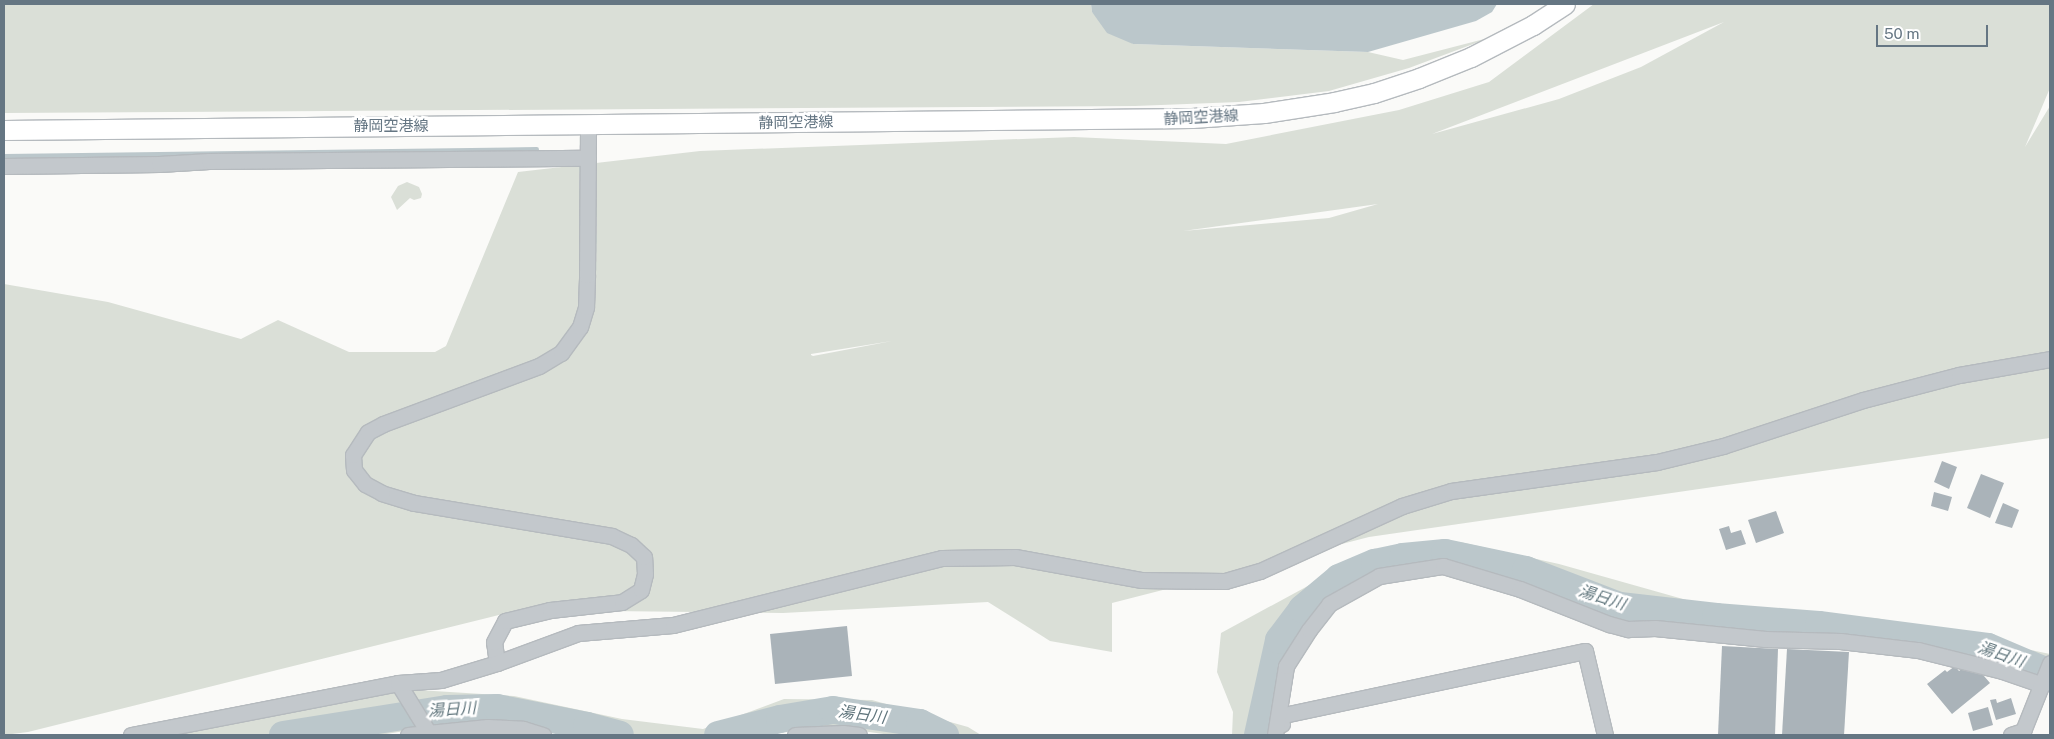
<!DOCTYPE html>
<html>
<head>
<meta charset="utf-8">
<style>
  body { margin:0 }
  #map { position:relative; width:2054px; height:739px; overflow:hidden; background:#fafaf8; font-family:"Public Sans","Noto Sans JP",sans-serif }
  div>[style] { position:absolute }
  .green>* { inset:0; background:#dadfd7 }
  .water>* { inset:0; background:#bbc7cb }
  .stream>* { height:4.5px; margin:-2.25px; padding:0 2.25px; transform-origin:2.25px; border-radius:2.25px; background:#bbc7cb }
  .river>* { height:28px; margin:-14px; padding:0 14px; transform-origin:14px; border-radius:14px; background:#bbc7cb }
  .building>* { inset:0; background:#aab3b9 }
  .roads { filter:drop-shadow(1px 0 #b5babe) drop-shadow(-1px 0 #b5babe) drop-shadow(0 1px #b5babe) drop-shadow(0 -1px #b5babe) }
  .minor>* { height:15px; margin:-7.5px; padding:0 7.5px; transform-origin:7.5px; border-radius:7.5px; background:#c3c8cc }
  .major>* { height:19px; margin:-9.5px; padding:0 9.5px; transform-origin:9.5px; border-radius:9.5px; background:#fff }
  span { translate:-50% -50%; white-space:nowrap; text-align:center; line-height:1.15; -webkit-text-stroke:5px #fff; paint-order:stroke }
  .street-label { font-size:15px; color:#657683 }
  .water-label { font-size:16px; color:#60757c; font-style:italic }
  .frame { position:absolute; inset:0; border:5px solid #657683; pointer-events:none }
  .scale { position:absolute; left:1876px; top:25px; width:112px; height:22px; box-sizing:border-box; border:2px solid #657683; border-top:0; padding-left:6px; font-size:15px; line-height:18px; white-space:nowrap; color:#657683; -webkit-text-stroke:4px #fff; paint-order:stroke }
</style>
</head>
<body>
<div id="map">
  <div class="green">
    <div style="clip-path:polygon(4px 4px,1091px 4px,1092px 12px,1133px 44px,1368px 52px,1403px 60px,1492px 37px,1409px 68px,1329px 91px,1239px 102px,1135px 106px,4px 113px)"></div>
    <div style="clip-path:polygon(evenodd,1594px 4px,2050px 4px,2050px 88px,2025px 147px,2050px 106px,2050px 438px,1369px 537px,1112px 603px,1112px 652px,1050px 641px,988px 602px,783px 613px,519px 610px,28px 732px,4px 735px,4px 284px,108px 302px,241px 339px,278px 320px,349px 352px,435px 352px,446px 346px,518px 172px,700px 151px,1074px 137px,1226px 144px,1399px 110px,1489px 82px,1594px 4px,1724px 22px,1641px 67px,1559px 99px,1432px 134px,1724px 22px,1594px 4px,1378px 204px,1329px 218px,1183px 231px,1378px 204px,1594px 4px,892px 341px,813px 356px,811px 355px,811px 354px,892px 341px)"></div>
    <div style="clip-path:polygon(407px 182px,419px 187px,422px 194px,421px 198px,414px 200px,410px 198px,397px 210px,391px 197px,398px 186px)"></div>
    <div style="clip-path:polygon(1460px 542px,1559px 564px,1729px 612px,1876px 618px,2050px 654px,2050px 689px,2039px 684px,1852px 643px,1623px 619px,1443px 562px,1378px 572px,1318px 606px,1272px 708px,1265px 735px,1232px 735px,1233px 712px,1217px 672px,1221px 633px,1363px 556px)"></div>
    <div style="clip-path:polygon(402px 689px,514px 696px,622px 719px,703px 729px,784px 699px,872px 700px,968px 727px,981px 735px,891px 735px,803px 723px,762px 735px,566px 735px,529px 725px,448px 724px,380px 735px,171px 735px)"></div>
  </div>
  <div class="water">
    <div style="clip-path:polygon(1091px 4px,1497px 4px,1492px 12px,1476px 21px,1368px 52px,1133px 44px,1107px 33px,1092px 12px)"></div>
  </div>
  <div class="stream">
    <div style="left:4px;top:156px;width:532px;rotate:-0.75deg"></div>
  </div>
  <div class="river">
    <div style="left:283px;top:735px;width:166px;rotate:-9deg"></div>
    <div style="left:447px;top:709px;width:50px;rotate:-1.1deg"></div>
    <div style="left:497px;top:708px;width:92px;rotate:11.3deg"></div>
    <div style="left:587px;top:726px;width:34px;rotate:15deg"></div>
    <div style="left:718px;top:735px;width:64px;rotate:-14.5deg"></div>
    <div style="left:780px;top:719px;width:54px;rotate:-9.6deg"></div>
    <div style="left:833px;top:710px;width:88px;rotate:8.5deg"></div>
    <div style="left:920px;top:723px;width:28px;rotate:26deg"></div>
    <div style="left:1258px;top:735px;width:97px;rotate:-77.5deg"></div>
    <div style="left:1279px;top:640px;width:39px;rotate:-53deg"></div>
    <div style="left:1302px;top:609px;width:48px;rotate:-40deg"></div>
    <div style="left:1339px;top:578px;width:39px;rotate:-23deg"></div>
    <div style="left:1375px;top:563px;width:29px;rotate:-12deg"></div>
    <div style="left:1403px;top:557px;width:42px;rotate:-5.4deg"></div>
    <div style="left:1445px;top:553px;width:83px;rotate:11.9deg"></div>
    <div style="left:1526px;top:570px;width:101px;rotate:21deg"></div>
    <div style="left:1620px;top:606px;width:97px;rotate:6.5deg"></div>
    <div style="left:1716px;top:617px;width:103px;rotate:4.4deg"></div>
    <div style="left:1819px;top:625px;width:170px;rotate:7.4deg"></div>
    <div style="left:1988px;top:647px;width:67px;rotate:22.8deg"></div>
  </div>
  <div class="building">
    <div style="clip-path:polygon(1942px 461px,1957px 467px,1949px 489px,1934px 482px)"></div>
    <div style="clip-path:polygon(1981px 474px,2004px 483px,1990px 518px,1967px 508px)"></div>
    <div style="clip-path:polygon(1934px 492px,1952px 497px,1948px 511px,1931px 506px)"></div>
    <div style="clip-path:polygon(2003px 503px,2019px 510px,2012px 528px,1995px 523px)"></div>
    <div style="clip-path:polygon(1776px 511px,1784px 533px,1756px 543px,1748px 520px)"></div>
    <div style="clip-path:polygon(1729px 526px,1731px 533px,1741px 530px,1746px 544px,1726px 550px,1719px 529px)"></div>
    <div style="clip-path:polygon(847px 626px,852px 676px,775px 684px,770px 634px)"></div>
    <div style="clip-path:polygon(1722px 646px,1778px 649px,1775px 735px,1718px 735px)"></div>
    <div style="clip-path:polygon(1787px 649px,1849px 652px,1844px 735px,1782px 735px)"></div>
    <div style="clip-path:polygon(1967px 665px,1973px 673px,1978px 669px,1990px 683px,1952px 714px,1927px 684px,1945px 670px,1947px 672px,1955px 666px,1959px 671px)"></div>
    <div style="clip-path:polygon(2011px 698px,2016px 714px,1996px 720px,1990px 700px,1996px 699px,1997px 703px)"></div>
    <div style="clip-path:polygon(1988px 707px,1993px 725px,1973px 731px,1968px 713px)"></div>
  </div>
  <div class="roads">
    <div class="minor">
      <div style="left:4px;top:166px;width:155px;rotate:-0.7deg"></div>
      <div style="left:159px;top:164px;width:50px;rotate:-3.4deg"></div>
      <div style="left:209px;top:161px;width:379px;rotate:-0.5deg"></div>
      <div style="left:497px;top:663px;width:21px;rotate:-98deg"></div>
      <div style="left:494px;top:642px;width:24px;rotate:-62deg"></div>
      <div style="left:505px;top:621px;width:46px;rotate:-13.7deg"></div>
      <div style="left:550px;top:610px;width:72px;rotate:-6.3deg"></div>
      <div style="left:622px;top:602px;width:22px;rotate:-32deg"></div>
      <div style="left:641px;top:590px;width:16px;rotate:-76deg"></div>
      <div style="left:645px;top:574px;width:17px;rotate:-93deg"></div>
      <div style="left:644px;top:557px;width:18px;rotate:-137deg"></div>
      <div style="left:631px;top:545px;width:21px;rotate:-155deg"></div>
      <div style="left:612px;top:536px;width:201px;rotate:-170.5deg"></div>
      <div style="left:414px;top:503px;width:34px;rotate:-163deg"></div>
      <div style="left:382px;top:493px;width:19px;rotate:-152deg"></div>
      <div style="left:365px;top:484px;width:18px;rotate:-128deg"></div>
      <div style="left:354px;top:470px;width:15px;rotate:-94deg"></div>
      <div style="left:353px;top:455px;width:27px;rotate:-57deg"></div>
      <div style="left:368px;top:432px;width:17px;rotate:-28deg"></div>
      <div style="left:383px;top:424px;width:166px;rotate:-20.4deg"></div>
      <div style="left:539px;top:366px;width:26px;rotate:-31deg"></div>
      <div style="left:561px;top:353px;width:32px;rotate:-54deg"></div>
      <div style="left:580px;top:327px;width:21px;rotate:-73deg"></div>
      <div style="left:586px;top:307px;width:32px;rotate:-88deg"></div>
      <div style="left:587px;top:275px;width:150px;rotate:-89.6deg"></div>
      <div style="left:398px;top:683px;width:61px;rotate:58.4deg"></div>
      <div style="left:1282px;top:724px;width:9px;rotate:-111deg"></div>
      <div style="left:1279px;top:716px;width:313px;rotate:-12deg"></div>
      <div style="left:1585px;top:651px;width:86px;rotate:76.6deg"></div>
      <div style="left:131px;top:735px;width:272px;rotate:-11deg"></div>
      <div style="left:398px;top:683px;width:43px;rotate:-4deg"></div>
      <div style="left:441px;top:680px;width:59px;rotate:-16.9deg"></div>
      <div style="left:497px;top:663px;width:86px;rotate:-20.3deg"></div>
      <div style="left:578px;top:633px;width:95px;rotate:-4.8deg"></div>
      <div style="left:673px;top:625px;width:277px;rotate:-14deg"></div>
      <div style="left:942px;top:558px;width:73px;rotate:-0.8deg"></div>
      <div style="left:1015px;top:557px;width:129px;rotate:10.3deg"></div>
      <div style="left:1142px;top:580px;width:83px;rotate:0.7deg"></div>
      <div style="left:1225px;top:581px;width:36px;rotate:-16deg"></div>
      <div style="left:1260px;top:571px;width:156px;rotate:-24.6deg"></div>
      <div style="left:1402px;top:506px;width:51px;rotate:-17deg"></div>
      <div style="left:1451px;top:491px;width:208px;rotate:-8deg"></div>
      <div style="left:1657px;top:462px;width:68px;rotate:-13.6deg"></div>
      <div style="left:1723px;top:446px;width:147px;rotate:-18.2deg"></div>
      <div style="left:1863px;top:400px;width:99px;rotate:-14.6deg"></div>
      <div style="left:1959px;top:375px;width:92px;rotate:-10deg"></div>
      <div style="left:408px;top:735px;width:80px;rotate:-5.7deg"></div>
      <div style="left:488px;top:727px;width:35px;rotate:3deg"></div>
      <div style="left:523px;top:729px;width:21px;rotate:17deg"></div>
      <div style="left:795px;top:735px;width:48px;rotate:-2.4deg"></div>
      <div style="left:843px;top:733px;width:16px;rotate:7deg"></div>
      <div style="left:1275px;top:735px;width:70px;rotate:-80.9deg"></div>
      <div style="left:1286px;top:666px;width:43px;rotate:-57.4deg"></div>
      <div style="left:1309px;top:630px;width:33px;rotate:-52deg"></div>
      <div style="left:1329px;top:604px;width:57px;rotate:-29.2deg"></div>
      <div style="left:1379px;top:576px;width:65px;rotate:-8.9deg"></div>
      <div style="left:1443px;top:566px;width:80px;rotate:16.6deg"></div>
      <div style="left:1520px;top:589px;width:96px;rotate:21.5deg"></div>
      <div style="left:1609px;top:624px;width:20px;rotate:15deg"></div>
      <div style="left:1628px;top:629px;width:27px;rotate:-2deg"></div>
      <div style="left:1655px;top:628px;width:111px;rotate:5.7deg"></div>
      <div style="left:1765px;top:639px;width:75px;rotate:1.5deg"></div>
      <div style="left:1840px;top:641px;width:79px;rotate:6.6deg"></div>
      <div style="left:1918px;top:650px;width:87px;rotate:14deg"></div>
      <div style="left:2002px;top:671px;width:43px;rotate:18.9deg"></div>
      <div style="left:2011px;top:735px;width:13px;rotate:-18deg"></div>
      <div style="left:2023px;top:731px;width:73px;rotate:-68.3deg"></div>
    </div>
    <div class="major">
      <div style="left:4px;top:130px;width:1188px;rotate:-0.58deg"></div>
      <div style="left:1192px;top:118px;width:72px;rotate:-4deg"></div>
      <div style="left:1264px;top:113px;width:71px;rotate:-8.9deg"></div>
      <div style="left:1334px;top:102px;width:41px;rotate:-12.7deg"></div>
      <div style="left:1374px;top:93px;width:47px;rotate:-18.4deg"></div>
      <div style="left:1419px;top:78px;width:56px;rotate:-22deg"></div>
      <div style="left:1471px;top:57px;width:70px;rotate:-27.3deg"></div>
      <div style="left:1533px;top:25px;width:38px;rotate:-33deg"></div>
    </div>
  </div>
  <div class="street-label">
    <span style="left:1201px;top:117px;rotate:-3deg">静岡空港線</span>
    <span style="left:796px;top:122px;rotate:-1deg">静岡空港線</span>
    <span style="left:391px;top:126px">静岡空港線</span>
  </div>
  <div class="water-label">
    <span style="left:1602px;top:598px;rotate:18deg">湯日川</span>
    <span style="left:2001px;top:655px;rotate:19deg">湯日川</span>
    <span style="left:452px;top:710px;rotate:-4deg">湯日川</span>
    <span style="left:862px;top:715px;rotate:8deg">湯日川</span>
  </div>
  <div class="frame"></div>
  <div class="scale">50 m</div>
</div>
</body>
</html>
